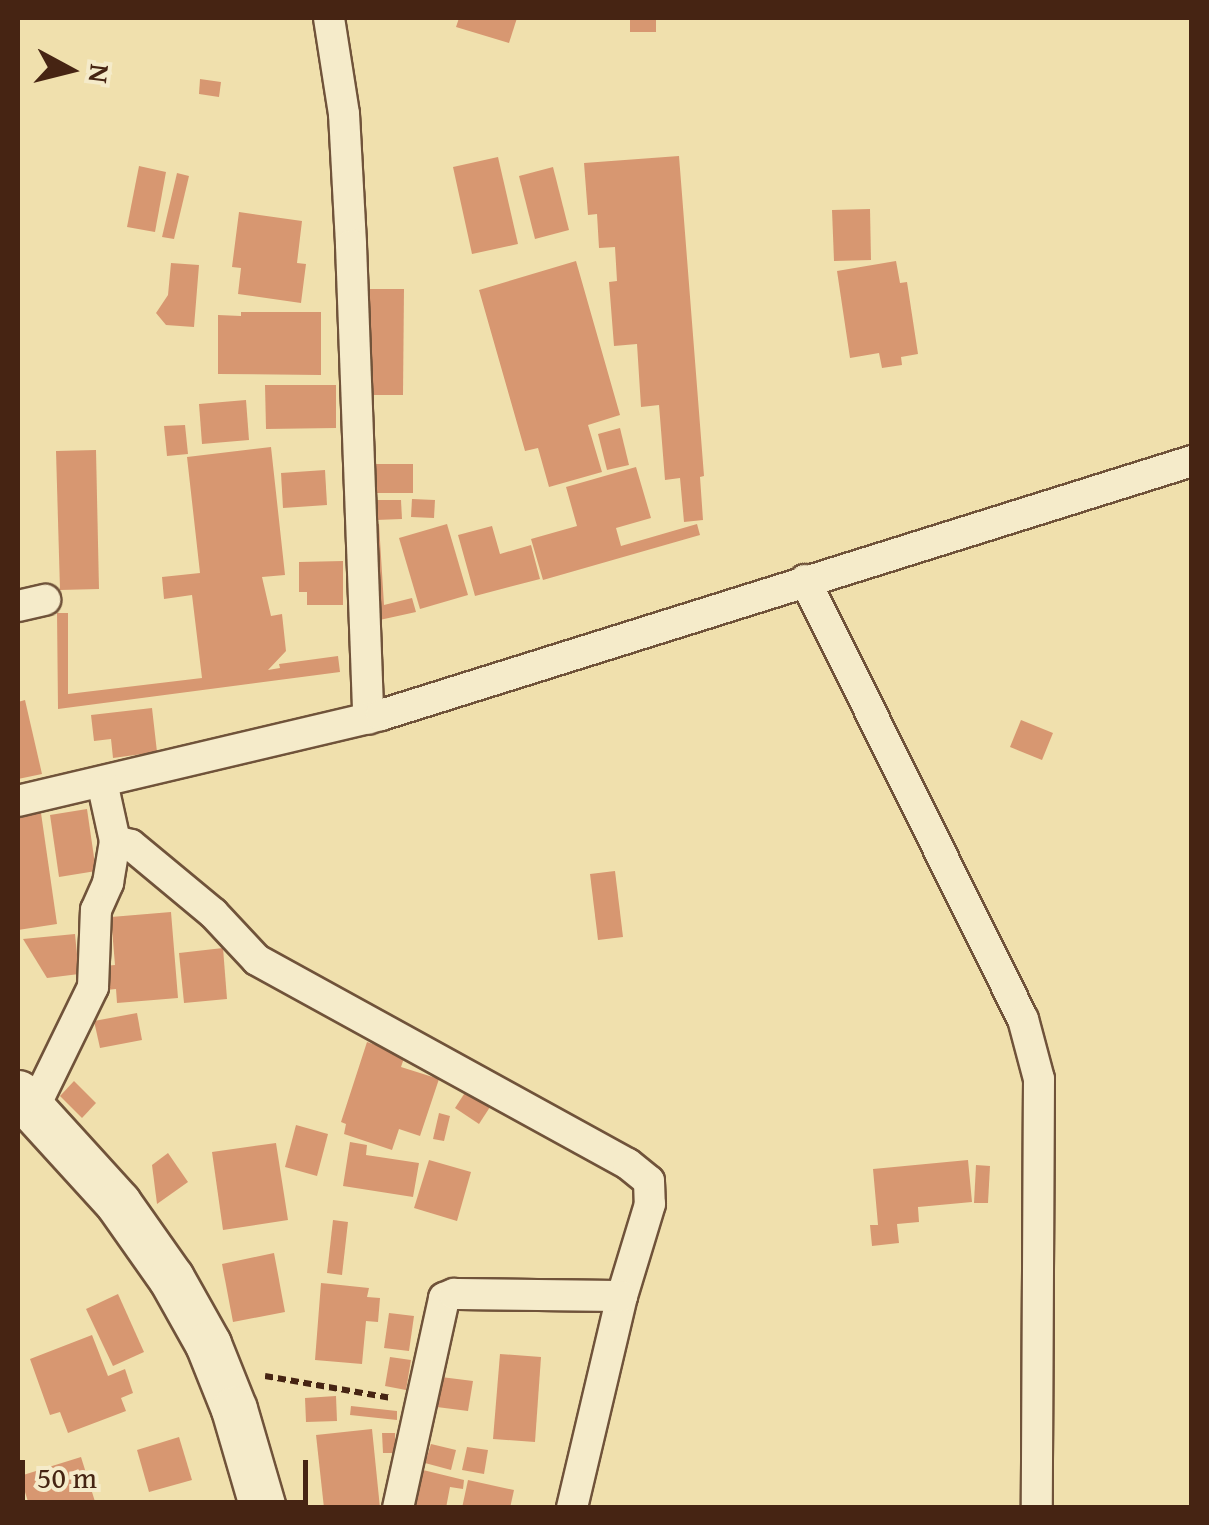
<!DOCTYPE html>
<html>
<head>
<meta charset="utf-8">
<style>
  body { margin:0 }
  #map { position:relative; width:1209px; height:1525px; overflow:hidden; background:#f0e0ad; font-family:"Gentium Book Plus",serif }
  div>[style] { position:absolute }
  .building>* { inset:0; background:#d79771 }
  .path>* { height:6px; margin-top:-3px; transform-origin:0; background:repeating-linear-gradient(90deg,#462413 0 8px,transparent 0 13px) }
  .roads { filter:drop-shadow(2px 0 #70533a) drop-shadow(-2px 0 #70533a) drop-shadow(0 2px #70533a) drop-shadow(0 -2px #70533a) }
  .street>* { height:30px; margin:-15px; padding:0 15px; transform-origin:15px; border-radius:15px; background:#f5ebca }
  .secondary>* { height:45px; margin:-22.5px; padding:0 22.5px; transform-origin:22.5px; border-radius:22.5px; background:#f5ebca }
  span { translate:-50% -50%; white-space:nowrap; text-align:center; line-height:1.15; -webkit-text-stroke:8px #f5ebca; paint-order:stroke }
  .frame { position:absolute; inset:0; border:20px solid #462413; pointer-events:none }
  .north { position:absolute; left:20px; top:20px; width:100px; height:100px; -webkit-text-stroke:8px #f5ebca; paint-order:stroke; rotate:97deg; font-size:28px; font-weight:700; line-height:40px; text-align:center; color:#462413 }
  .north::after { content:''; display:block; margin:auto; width:35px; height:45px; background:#462413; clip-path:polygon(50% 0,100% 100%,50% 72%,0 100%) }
  .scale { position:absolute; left:20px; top:1460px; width:288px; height:45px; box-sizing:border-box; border:5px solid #462413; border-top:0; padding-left:12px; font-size:30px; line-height:35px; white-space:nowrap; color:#462413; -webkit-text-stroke:8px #f5ebca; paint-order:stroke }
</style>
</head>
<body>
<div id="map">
  <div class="building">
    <div style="clip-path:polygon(459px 18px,517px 18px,509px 43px,456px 27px)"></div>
    <div style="clip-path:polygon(630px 18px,656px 18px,656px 32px,630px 32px)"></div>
    <div style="clip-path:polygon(200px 79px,221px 82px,219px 97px,199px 94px)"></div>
    <div style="clip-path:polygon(679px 156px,704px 476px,700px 477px,703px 520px,684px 522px,680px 478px,665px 480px,659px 405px,641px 407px,637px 344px,614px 346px,609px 282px,617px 281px,615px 247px,599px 248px,597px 214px,588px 215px,584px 163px)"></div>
    <div style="clip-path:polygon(498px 157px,518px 244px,472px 254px,453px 167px)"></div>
    <div style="clip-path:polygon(139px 166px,166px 172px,155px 232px,127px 227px)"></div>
    <div style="clip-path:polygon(553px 167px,569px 230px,535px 239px,519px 176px)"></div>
    <div style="clip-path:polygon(177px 173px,189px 176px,174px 239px,162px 237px)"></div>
    <div style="clip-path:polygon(870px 209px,871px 260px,834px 261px,832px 210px)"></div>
    <div style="clip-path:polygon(239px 212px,302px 221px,297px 263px,306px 264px,301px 303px,238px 294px,241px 268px,232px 267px)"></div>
    <div style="clip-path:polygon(576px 261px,620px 415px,588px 425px,602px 472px,549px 487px,538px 448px,525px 451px,479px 290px)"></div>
    <div style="clip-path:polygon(896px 261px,900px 283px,907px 282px,918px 354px,901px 357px,902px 365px,882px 368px,879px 353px,850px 358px,837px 271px)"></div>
    <div style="clip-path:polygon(171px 263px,199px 265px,194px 327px,166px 325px,156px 313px,168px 295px)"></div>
    <div style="clip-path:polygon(365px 289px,404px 289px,403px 395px,365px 395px)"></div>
    <div style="clip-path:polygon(241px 312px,321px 312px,321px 375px,218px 374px,218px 315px,241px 316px)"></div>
    <div style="clip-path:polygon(265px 385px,336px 385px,336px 428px,266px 429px)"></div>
    <div style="clip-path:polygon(246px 400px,249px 440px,202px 444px,199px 404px)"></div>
    <div style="clip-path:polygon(185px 425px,188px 454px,167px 456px,164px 426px)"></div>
    <div style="clip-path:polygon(620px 428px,629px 465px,607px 470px,598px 434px)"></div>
    <div style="clip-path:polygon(271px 447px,285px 575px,262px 577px,271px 616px,282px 614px,286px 651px,268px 670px,280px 668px,279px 664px,338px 656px,340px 672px,58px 709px,57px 613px,68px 613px,68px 694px,202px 678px,192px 595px,164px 599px,162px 577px,200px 573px,187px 457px)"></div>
    <div style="clip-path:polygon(96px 450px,99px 589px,60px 590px,56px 451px)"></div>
    <div style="clip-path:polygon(370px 464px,413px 464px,413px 493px,370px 493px)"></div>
    <div style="clip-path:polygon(636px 467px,651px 518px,616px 528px,621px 546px,697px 524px,700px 535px,543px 580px,531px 539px,577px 526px,566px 487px)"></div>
    <div style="clip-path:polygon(325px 470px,327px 505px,283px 508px,281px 473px)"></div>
    <div style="clip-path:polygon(412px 499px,435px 500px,434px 518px,411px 517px)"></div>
    <div style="clip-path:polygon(376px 500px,401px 500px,402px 519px,376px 520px)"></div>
    <div style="clip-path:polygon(370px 524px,379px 524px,384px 605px,412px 598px,416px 612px,375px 621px)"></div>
    <div style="clip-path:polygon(447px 524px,468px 595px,420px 609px,399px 538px)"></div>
    <div style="clip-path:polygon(492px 526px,500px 554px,531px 545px,540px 579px,475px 596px,458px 535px)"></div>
    <div style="clip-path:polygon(343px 561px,343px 605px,307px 605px,307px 592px,299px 592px,299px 562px)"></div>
    <div style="clip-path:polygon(25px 700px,42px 774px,18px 779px,18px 702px)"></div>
    <div style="clip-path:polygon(152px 708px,157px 752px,113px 758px,111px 739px,94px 741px,91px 715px)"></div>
    <div style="clip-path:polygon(1021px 720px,1053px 733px,1042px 760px,1010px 747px)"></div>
    <div style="clip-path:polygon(87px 809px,96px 871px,59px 877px,50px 815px)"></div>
    <div style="clip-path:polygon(41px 813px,57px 924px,18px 930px,18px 816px)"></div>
    <div style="clip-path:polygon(615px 871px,623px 937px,598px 940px,590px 874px)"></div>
    <div style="clip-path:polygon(171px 912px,178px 998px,117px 1003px,116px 989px,106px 990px,104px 966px,115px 965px,111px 917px)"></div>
    <div style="clip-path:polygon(75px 934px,79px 974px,47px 978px,23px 939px)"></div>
    <div style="clip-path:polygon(223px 948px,227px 999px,184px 1003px,179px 953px)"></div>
    <div style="clip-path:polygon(137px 1013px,142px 1040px,100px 1048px,94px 1021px)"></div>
    <div style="clip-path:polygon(367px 1042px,405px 1055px,401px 1067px,439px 1079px,420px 1136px,399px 1129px,392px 1150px,344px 1134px,346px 1124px,341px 1122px)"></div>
    <div style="clip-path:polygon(74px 1081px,96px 1103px,82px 1118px,60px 1096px)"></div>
    <div style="clip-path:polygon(466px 1091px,490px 1107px,479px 1124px,455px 1108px)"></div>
    <div style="clip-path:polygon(439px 1113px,450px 1116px,444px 1141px,433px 1139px)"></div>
    <div style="clip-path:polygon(296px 1125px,328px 1134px,317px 1176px,285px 1167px)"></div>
    <div style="clip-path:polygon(350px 1142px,367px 1145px,366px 1155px,419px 1163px,413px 1197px,343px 1186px)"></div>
    <div style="clip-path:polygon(276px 1143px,288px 1220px,223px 1230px,212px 1152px)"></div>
    <div style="clip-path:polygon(168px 1153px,188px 1182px,157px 1204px,152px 1165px)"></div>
    <div style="clip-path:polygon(429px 1160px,471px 1172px,457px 1221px,414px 1208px)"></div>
    <div style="clip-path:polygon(968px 1160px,972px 1202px,918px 1207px,919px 1222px,897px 1224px,899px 1243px,872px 1246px,870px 1225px,878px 1225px,873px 1169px)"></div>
    <div style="clip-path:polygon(976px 1165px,990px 1166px,988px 1203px,974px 1203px)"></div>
    <div style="clip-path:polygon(333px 1220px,348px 1222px,342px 1275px,327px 1273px)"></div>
    <div style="clip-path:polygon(274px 1253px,285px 1312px,233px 1322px,222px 1264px)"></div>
    <div style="clip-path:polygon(321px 1283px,369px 1288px,367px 1297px,380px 1298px,378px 1322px,366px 1321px,362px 1364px,315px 1360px)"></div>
    <div style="clip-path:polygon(118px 1294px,144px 1352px,113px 1366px,86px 1309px)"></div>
    <div style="clip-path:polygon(389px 1313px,414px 1316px,409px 1351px,384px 1348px)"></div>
    <div style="clip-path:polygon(92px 1335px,108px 1376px,125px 1369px,133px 1393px,121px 1398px,126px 1411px,68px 1433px,60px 1412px,50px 1415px,30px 1359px)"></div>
    <div style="clip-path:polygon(500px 1354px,541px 1357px,535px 1442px,493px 1439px)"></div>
    <div style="clip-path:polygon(390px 1357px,411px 1360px,406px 1390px,385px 1386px)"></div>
    <div style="clip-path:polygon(433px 1376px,473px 1381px,468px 1411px,429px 1406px)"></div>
    <div style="clip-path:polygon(336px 1396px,337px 1421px,306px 1422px,305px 1398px)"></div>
    <div style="clip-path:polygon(351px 1406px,397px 1411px,397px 1420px,350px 1415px)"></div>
    <div style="clip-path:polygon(372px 1429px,380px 1508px,324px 1508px,316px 1435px)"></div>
    <div style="clip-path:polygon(382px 1433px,395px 1433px,395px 1453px,383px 1453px)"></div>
    <div style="clip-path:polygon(179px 1437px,192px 1480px,149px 1492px,137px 1450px)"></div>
    <div style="clip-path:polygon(431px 1444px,456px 1450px,451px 1470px,425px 1463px)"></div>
    <div style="clip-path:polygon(467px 1447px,488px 1450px,484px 1474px,462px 1470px)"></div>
    <div style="clip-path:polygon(81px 1457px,97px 1508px,30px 1508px,20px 1476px)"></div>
    <div style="clip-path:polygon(423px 1470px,464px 1480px,463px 1489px,450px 1487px,446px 1508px,415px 1508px)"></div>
    <div style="clip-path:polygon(468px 1480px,514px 1490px,510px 1508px,462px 1508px)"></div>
  </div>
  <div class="path">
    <div style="left:265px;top:1376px;width:128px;rotate:9.9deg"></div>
  </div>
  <div class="roads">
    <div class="street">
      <div style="left:329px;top:18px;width:97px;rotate:81.1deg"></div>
      <div style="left:344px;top:114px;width:131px;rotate:86.9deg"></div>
      <div style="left:351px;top:245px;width:474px;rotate:87.9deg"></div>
      <div style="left:805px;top:580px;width:490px;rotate:63.6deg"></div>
      <div style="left:1023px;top:1019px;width:62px;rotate:75.1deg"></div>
      <div style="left:1039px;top:1079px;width:429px;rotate:90.3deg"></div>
      <div style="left:18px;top:606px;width:28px;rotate:-13deg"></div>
      <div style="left:18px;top:801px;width:373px;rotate:-13.3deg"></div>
      <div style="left:381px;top:715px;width:850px;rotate:-17.39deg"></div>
      <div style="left:115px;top:841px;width:16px;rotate:14deg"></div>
      <div style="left:131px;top:845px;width:107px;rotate:39.7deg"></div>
      <div style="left:213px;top:913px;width:64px;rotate:46.9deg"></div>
      <div style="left:257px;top:960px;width:423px;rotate:28.8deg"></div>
      <div style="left:628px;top:1164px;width:27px;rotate:39deg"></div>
      <div style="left:649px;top:1181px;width:23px;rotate:88deg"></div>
      <div style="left:650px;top:1204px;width:96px;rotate:106.9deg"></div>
      <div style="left:622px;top:1296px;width:218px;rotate:103.3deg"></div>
      <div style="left:33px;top:1110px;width:137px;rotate:-64deg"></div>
      <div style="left:93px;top:987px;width:77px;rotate:-87.8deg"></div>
      <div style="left:96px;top:910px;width:30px;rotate:-66deg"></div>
      <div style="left:108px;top:883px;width:43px;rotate:-80.5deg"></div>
      <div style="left:115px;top:841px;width:60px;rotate:-102.4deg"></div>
      <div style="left:398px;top:1508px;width:215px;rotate:-77.6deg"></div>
      <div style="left:444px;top:1298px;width:11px;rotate:-22deg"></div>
      <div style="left:454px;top:1294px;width:168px;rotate:0.7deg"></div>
    </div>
    <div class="secondary">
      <div style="left:18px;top:1093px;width:149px;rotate:47.7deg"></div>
      <div style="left:118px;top:1203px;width:92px;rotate:54.8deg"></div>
      <div style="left:171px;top:1278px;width:76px;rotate:60.7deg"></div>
      <div style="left:208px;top:1344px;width:70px;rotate:68.2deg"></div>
      <div style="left:234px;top:1409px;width:103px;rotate:73.7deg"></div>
    </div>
  </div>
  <div class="frame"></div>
  <div class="north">N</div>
  <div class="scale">50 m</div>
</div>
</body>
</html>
